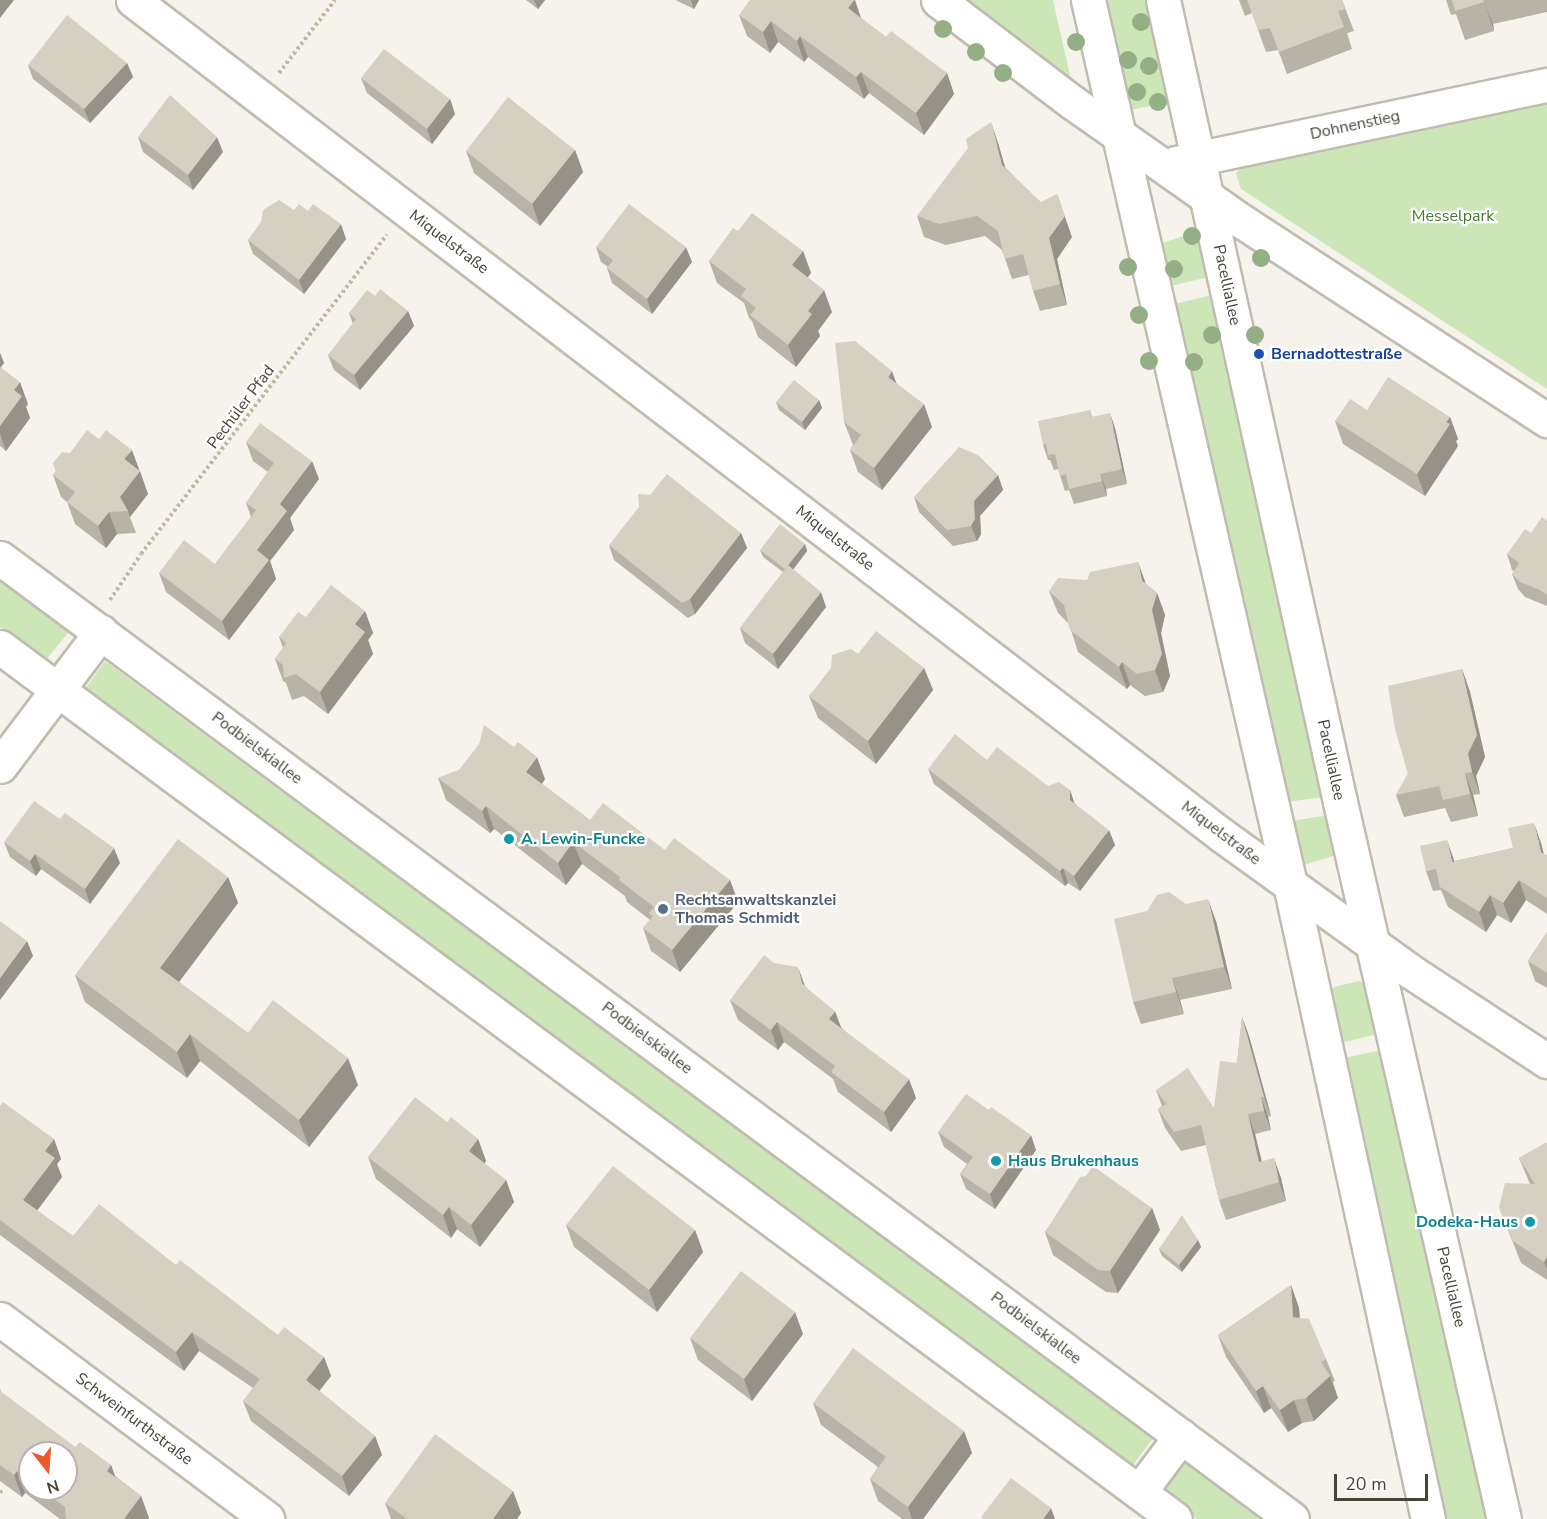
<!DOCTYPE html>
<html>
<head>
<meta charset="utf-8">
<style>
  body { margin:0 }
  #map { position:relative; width:1547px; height:1519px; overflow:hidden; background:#f5f3ec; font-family:"Nunito Sans",sans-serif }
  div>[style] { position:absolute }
  .green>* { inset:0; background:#cde6b8 }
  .path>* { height:4px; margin-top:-2px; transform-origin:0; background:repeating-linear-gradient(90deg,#c1b8a1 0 3px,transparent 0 6px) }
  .roads { filter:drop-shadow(2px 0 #c0bcaf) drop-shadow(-2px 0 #c0bcaf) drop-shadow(0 2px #c0bcaf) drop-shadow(0 -2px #c0bcaf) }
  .minor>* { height:33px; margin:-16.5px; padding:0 16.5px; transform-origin:16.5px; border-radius:16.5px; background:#fff }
  .trees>* { width:18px; height:18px; margin:-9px; border-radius:50%; background:#94af85 }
  .wall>* { inset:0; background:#b8b3a7 }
  .shaded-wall>* { inset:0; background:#969288 }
  .building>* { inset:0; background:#d6d0c2 }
  .dots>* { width:16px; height:16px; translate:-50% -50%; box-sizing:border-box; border:3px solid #fff; border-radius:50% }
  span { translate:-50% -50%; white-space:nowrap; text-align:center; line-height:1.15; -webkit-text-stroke:4.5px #fff; paint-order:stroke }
  .street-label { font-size:16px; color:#49443a }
  .park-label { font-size:16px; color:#457830 }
  .transit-label { font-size:16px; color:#164399; font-weight:700 }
  .left { translate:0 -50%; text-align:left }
  .culture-label { font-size:16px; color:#0d838f; font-weight:700 }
  .right { translate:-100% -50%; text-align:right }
  .service-label { font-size:16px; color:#4e5e75; font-weight:700 }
  .north { position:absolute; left:18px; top:1441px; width:60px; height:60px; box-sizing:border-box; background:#fff; border:2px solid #b6b4b0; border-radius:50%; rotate:163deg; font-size:16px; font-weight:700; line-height:24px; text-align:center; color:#49443a }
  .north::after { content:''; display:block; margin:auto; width:21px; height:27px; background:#ec592c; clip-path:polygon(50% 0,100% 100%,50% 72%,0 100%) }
  .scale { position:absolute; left:1334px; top:1474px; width:94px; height:27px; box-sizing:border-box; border:3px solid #49443a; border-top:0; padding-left:8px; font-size:18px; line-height:21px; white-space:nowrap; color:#49443a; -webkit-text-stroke:4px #fff; paint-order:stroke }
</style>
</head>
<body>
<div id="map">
  <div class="green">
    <div style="clip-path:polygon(963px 0,1053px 0,1072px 84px)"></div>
    <div style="clip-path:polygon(1106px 0,1145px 0,1168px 102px,1131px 110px)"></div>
    <div style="clip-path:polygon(1547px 100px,1547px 389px,1241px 189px,1236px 173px,1244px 164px)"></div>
    <div style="clip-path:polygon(1192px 233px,1199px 239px,1208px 277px,1171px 286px,1163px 243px)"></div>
    <div style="clip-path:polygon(1212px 295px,1325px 797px,1286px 802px,1174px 304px)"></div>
    <div style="clip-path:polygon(0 581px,69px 632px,45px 661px,0 627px)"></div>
    <div style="clip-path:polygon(105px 661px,1154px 1437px,1133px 1465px,85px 689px)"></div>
    <div style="clip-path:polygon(1329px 815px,1336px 855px,1304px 865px,1291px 821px)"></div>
    <div style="clip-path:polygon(1359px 981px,1365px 983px,1378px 1034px,1341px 1043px,1329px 993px,1334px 987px)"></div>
    <div style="clip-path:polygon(1382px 1050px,1487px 1519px,1447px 1519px,1344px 1058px)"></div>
    <div style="clip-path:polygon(1181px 1455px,1268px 1519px,1197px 1519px,1158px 1490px)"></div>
  </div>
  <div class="path">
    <div style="left:279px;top:73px;width:92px;rotate:-52.5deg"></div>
    <div style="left:110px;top:600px;width:55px;rotate:-56deg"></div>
    <div style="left:141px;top:554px;width:403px;rotate:-52.4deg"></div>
    <div style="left:0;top:1493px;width:4px;rotate:-56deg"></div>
  </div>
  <div class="roads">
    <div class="minor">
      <div style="left:133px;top:0;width:1374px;rotate:37.49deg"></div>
      <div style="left:1223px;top:836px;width:231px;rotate:35.8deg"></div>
      <div style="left:1410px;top:971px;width:164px;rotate:33.3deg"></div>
      <div style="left:938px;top:0;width:168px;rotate:37.3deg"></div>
      <div style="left:1072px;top:102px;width:209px;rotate:35.1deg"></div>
      <div style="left:1243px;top:222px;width:363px;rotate:33.1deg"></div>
      <div style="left:1088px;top:0;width:907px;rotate:77.13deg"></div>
      <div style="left:1290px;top:884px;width:650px;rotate:77.74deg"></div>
      <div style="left:1163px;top:0;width:821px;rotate:77.55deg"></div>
      <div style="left:1340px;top:802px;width:736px;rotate:77.12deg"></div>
      <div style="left:1176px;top:163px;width:379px;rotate:-11.9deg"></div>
      <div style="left:0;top:558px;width:1610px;rotate:36.64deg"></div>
      <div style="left:0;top:647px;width:1463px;rotate:36.58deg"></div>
      <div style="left:0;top:766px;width:168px;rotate:-53deg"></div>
      <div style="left:0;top:1319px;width:334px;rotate:36.8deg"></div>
      <div style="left:1139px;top:1492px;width:70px;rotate:-53.1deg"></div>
    </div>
  </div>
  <div class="trees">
    <div style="left:1141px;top:22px"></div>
    <div style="left:943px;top:29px"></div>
    <div style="left:1076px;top:42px"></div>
    <div style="left:976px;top:52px"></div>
    <div style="left:1128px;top:60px"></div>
    <div style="left:1149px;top:66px"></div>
    <div style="left:1003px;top:73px"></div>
    <div style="left:1137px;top:92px"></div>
    <div style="left:1158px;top:102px"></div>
    <div style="left:1192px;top:236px"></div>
    <div style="left:1261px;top:258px"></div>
    <div style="left:1128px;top:267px"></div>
    <div style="left:1174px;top:269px"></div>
    <div style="left:1139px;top:315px"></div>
    <div style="left:1212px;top:335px"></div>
    <div style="left:1255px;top:335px"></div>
    <div style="left:1149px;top:361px"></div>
    <div style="left:1194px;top:362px"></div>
  </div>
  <div class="wall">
    <div style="clip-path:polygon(526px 0,545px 0,538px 9px)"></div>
    <div style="clip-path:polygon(675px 0,699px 0,694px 9px)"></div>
    <div style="clip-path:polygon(1239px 0,1342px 0,1354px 31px,1347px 33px,1352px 49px,1287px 74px,1278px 50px,1266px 52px,1252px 13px,1245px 16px)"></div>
    <div style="clip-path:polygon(1446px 0,1547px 0,1547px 12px,1493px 24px,1494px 31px,1465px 40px,1456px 14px,1451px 15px)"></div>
    <div style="clip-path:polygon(739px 15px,861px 18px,886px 37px,947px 73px,954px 94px,924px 135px,869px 93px,864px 99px,808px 57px,804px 62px,778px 42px,770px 53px,747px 36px)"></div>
    <div style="clip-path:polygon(127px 63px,133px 77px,90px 123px,33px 79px,28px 65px)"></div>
    <div style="clip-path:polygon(361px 78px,450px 99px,455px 114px,432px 144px,367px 93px)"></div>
    <div style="clip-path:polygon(138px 137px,223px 152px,193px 190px,143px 152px)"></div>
    <div style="clip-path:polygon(998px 143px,1005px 167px,1072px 237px,1057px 259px,1067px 305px,1040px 311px,1033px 291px,1029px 275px,1012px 279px,1002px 250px,985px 236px,946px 245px,924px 237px,917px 216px)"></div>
    <div style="clip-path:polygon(575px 150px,583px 172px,540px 226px,474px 173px,466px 151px)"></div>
    <div style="clip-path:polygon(294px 210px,346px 239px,304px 294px,253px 254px,248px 240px)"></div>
    <div style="clip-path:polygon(738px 231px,803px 251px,811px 273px,808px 277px,832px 312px,818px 331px,820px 336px,796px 367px,758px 337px,752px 321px,749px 318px,744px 303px,717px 283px,709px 261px)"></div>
    <div style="clip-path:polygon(596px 247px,692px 262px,652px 314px,612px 283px,607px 268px,608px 267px,601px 262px)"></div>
    <div style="clip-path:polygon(408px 311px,414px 326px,360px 390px,334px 370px,328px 355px,353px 324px,349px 313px)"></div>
    <div style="clip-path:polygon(0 353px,4px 363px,1px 367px,28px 404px,26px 407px,30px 418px,6px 451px,0 446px)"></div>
    <div style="clip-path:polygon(897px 384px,932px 427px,882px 490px,858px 472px,850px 450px,853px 445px,844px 422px)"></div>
    <div style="clip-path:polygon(819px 400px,822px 408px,805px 430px,779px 410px,776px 402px)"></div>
    <div style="clip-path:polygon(1090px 410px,1092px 417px,1115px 428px,1127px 484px,1106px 489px,1107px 496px,1074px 504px,1069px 490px,1065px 491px,1058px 469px,1054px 470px,1050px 460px,1048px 460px,1043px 445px)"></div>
    <div style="clip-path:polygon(1367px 410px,1450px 417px,1458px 439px,1456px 441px,1458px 446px,1425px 496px,1343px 444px,1335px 421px)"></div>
    <div style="clip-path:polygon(246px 442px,319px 479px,290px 518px,294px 530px,270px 561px,276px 579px,229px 640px,166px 592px,159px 573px,215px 564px,251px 517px,246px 503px,268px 472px,253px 461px)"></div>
    <div style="clip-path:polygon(53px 463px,139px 471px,148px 494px,130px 517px,136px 533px,117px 534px,106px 548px,75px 524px,67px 502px,61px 497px,53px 475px,56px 471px)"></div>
    <div style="clip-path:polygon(998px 475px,1003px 490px,980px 516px,981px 534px,977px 541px,953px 546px,919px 512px,914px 497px)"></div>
    <div style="clip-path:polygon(1547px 521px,1547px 606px,1525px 597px,1518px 589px,1512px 574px,1514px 571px,1512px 570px,1507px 554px,1531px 533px)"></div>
    <div style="clip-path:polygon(741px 533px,747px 548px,695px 614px,688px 618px,614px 560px,609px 545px)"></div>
    <div style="clip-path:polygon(805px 544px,807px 551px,793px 570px,826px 607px,778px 669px,745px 643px,740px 628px,783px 572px,763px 557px,760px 550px)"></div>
    <div style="clip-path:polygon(1146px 584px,1157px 593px,1165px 615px,1161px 633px,1170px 676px,1163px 692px,1145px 696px,1130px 685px,1127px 689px,1078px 652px,1069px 624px,1058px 613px,1049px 591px)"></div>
    <div style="clip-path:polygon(365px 611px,373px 633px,368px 640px,373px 654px,328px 714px,304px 696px,292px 700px,286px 683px,283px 681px,275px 659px,283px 648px,279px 637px,306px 617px)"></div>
    <div style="clip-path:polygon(858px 654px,924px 668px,933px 690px,876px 764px,818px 718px,809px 696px)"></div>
    <div style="clip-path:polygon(1462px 669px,1470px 692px,1485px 757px,1476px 776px,1480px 794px,1473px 795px,1478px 816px,1451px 822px,1445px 808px,1404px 817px,1396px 795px,1408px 774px)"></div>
    <div style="clip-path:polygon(987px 760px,1048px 786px,1070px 790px,1074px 803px,1115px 845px,1080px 891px,1068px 883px,1065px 886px,934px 784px,928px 769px)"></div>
    <div style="clip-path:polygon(459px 770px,545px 779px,542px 784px,590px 820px,665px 850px,730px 880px,738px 902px,680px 972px,651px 951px,643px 928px,650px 920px,627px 902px,625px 896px,582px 864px,566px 885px,494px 829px,490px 833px,446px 800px,438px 778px)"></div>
    <div style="clip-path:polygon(4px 842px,120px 863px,90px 904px,41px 869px,36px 876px,10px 857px)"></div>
    <div style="clip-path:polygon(1541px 843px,1544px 854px,1547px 856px,1547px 914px,1526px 900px,1511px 923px,1497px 915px,1486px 932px,1448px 907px,1441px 890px,1433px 891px,1426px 871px,1455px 861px,1513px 848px)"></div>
    <div style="clip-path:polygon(228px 877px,238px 903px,179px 982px,248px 1033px,358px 1085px,309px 1147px,200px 1061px,187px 1078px,85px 1002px,75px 975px)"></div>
    <div style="clip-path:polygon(1186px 904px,1216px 921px,1232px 989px,1180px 1000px,1184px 1014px,1141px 1024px,1133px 1002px)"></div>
    <div style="clip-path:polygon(1547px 932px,1547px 988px,1535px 981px,1528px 961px)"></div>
    <div style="clip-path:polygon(805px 986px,842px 1028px,916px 1098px,891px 1132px,838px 1092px,833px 1079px,784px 1042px,778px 1050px,738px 1020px,730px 1000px)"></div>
    <div style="clip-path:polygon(1242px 1017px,1249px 1036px,1271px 1116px,1268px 1117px,1271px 1130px,1255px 1134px,1262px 1161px,1281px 1178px,1286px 1201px,1226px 1220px,1219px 1200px,1206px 1145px,1181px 1151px,1165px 1128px,1158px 1109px,1162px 1106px,1156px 1090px,1214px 1108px,1237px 1063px)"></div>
    <div style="clip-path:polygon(0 1106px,54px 1139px,61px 1159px,57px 1164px,62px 1177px,37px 1211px,73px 1236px,176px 1265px,278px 1335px,324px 1357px,331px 1376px,319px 1391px,375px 1436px,382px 1455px,349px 1496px,251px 1421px,243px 1401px,253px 1388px,199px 1351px,184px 1371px,0 1235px)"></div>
    <div style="clip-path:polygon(447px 1122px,478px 1139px,486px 1161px,484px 1164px,506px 1180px,514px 1202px,480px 1247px,457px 1229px,451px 1238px,376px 1179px,368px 1157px)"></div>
    <div style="clip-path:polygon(938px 1132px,1036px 1150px,995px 1209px,966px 1189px,960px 1174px,967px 1164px,944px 1147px)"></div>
    <div style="clip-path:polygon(1547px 1143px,1547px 1280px,1521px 1263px,1499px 1207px,1530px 1184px,1519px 1158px)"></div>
    <div style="clip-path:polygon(1086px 1176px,1152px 1208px,1160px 1230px,1118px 1293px,1106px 1292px,1053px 1255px,1045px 1232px)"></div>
    <div style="clip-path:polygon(566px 1225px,695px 1230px,703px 1252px,657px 1312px,574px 1247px)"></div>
    <div style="clip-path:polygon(1198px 1240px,1201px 1247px,1182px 1272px,1162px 1256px,1159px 1249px)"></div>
    <div style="clip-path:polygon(1291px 1285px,1299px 1308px,1300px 1318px,1326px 1359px,1335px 1381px,1333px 1382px,1338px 1398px,1314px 1421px,1302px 1423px,1288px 1432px,1271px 1408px,1264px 1413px,1226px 1357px,1218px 1335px)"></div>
    <div style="clip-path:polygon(803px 1334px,752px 1401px,698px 1360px,690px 1338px)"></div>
    <div style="clip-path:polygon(evenodd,0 1388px,1px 1392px,75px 1447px,111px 1465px,115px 1476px,141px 1496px,149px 1518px,148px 1519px,60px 1519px,25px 1493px,22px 1497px,0 1481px,0 1388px,30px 1453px,66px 1489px,30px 1489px,30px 1453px)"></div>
    <div style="clip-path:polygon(813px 1403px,964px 1431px,972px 1453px,923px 1519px,902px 1519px,878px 1501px,870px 1479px,878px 1467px,821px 1425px)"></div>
    <div style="clip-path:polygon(513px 1491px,521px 1513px,517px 1519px,391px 1519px,385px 1503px)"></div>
  </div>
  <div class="shaded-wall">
    <div style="clip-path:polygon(0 0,14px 0,0 18px)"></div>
    <div style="clip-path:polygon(534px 0,545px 0,538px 9px)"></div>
    <div style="clip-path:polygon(691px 0,699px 0,694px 9px)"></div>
    <div style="clip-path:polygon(854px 0,855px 0,862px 21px,848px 8px)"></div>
    <div style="clip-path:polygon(1483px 0,1493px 24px,1494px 31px,1484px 2px)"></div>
    <div style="clip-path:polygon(771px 21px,778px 42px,770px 53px,763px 32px)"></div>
    <div style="clip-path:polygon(800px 36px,808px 57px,804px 62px,797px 41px)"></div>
    <div style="clip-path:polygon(127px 63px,133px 77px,90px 123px,84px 109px)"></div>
    <div style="clip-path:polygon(861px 72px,869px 93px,864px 99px,856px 77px)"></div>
    <div style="clip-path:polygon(947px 73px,954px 94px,924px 135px,916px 113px)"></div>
    <div style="clip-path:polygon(450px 99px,455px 114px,432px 144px,427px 129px)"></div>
    <div style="clip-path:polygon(991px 122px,998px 143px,1010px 185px,1002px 165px)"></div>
    <div style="clip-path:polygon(217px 137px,223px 152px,193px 190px,188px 175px)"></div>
    <div style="clip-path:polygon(575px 150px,583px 172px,540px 226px,532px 204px)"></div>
    <div style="clip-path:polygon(1057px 194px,1072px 237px,1057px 259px,1067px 305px,1060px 284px,1049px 238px)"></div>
    <div style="clip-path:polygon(341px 224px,346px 239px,304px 294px,299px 280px)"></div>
    <div style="clip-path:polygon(686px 247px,692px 262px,652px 314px,647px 299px)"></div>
    <div style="clip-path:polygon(803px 251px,811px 273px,800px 287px,792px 265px)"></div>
    <div style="clip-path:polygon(824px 290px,832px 312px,818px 331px,820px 336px,796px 367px,788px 345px,808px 311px)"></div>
    <div style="clip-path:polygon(408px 311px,414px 326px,360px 390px,354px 375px)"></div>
    <div style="clip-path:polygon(0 353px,4px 363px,0 368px)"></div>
    <div style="clip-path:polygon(892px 371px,900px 393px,888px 377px)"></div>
    <div style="clip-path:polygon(20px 382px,28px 404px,26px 407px,30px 418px,6px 451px,0 434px,0 426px,14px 390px)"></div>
    <div style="clip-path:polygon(819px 400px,822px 408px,805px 430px,802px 422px)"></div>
    <div style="clip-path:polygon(924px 404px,932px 427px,882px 490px,874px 468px)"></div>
    <div style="clip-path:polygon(1110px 413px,1115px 428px,1127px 484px,1122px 469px)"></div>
    <div style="clip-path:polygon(1450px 417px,1458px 439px,1456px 441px,1458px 446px,1425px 496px,1417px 474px)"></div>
    <div style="clip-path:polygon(132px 450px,140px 472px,124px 459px)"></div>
    <div style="clip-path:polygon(312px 461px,319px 479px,290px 518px,294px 530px,270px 561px,276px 579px,229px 640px,222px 621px,280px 504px)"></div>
    <div style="clip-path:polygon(140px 471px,148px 494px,130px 517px,128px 511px,120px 497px)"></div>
    <div style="clip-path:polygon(1100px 474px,1106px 489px,1107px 496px,1102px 481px)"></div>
    <div style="clip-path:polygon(998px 475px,1003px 490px,980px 516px,981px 534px,977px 541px,971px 526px,974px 501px)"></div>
    <div style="clip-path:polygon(109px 512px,117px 534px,106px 548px,98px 526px)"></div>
    <div style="clip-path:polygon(741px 533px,747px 548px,695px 614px,690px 599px)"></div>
    <div style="clip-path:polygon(805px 544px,807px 551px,788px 576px,785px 569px)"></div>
    <div style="clip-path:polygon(1138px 562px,1146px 584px,1142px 581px)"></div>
    <div style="clip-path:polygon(821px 592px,826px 607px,778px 669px,773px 654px)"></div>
    <div style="clip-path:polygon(1157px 593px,1165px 615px,1161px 633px,1170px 676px,1163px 692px,1155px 670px,1152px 610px)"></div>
    <div style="clip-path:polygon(365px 611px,373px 633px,368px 640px,373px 654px,328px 714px,320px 692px,355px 624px)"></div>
    <div style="clip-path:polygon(1122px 662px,1130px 685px,1127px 689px,1119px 667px)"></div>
    <div style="clip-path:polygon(924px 668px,933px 690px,876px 764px,868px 741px)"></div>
    <div style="clip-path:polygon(1462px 669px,1470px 692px,1485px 757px,1476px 776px,1480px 794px,1472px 772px,1468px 754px)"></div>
    <div style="clip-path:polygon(537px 757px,545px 779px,534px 795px,526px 772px)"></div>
    <div style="clip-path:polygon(1465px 773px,1473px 795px,1478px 816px,1470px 794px)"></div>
    <div style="clip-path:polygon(1070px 790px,1075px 805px,1070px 800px)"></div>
    <div style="clip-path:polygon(486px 806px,494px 829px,490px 833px,482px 811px)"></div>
    <div style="clip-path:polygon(1534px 823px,1541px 843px,1547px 868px,1541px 852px)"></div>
    <div style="clip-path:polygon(1109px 830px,1115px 845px,1080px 891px,1074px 876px)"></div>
    <div style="clip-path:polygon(1447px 840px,1454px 860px,1460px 882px,1452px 862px)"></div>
    <div style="clip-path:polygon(573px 842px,582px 864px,566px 885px,558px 863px)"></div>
    <div style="clip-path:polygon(114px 848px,120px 863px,90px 904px,85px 889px)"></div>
    <div style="clip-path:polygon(35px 854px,41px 869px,36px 876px,30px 861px)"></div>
    <div style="clip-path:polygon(1063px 868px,1068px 883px,1065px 886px,1060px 871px)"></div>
    <div style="clip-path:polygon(228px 877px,238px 903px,170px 994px,160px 968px)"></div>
    <div style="clip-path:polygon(730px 880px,738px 902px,680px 972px,672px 950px)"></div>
    <div style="clip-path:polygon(1519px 880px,1526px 900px,1511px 923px,1503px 903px)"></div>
    <div style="clip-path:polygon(1490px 895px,1497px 915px,1486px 932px,1479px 912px)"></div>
    <div style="clip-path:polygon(1208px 899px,1216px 921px,1232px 989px,1224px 967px)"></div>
    <div style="clip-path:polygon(27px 941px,33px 956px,0 1000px,0 978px)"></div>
    <div style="clip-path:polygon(798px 967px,805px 986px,802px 984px)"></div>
    <div style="clip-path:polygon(1172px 978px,1180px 1000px,1184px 1014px,1176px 992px)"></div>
    <div style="clip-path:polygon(835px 1011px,842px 1030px,829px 1019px)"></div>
    <div style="clip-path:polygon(1242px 1017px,1249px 1036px,1271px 1116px,1264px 1097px)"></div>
    <div style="clip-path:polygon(777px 1022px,784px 1042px,778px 1050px,771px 1030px)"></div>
    <div style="clip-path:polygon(190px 1034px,200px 1061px,187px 1078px,177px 1052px)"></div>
    <div style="clip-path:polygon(348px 1058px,358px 1085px,309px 1147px,299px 1120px)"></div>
    <div style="clip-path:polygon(909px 1079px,916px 1098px,891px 1132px,884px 1112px)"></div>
    <div style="clip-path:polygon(1261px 1097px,1268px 1117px,1271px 1130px,1264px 1111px)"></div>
    <div style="clip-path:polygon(1248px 1114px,1255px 1134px,1266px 1181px,1259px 1162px)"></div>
    <div style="clip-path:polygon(1031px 1135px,1036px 1150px,995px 1209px,990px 1194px)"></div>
    <div style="clip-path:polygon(54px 1139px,61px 1159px,57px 1164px,62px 1177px,30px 1220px,23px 1200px,45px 1151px)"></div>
    <div style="clip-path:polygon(478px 1139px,486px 1161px,477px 1173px,469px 1151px)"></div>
    <div style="clip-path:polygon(1274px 1158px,1281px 1178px,1286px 1201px,1279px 1182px)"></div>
    <div style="clip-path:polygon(506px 1180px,514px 1202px,480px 1247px,471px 1225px)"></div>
    <div style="clip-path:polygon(449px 1207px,457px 1229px,451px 1238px,443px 1215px)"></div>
    <div style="clip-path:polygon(1152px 1208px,1160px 1230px,1118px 1293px,1110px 1271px)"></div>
    <div style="clip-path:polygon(695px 1230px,703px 1252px,657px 1312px,649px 1290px)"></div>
    <div style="clip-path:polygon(1198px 1240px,1201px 1247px,1182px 1272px,1179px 1265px)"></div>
    <div style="clip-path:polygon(1547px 1257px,1547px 1269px,1544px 1262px)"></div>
    <div style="clip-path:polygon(1291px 1285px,1299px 1308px,1301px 1340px,1293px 1317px)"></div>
    <div style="clip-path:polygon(795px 1312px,803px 1334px,752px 1401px,744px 1379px)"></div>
    <div style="clip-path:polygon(192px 1332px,199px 1351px,184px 1371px,176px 1352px)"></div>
    <div style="clip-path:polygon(324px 1357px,331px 1376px,313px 1399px,306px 1380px)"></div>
    <div style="clip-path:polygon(1330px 1376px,1338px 1398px,1314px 1421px,1306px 1398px)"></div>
    <div style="clip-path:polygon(1263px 1386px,1271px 1408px,1264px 1413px,1256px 1391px)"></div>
    <div style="clip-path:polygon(1294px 1400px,1302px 1423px,1288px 1432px,1280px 1410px)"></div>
    <div style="clip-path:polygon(964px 1431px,972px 1453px,923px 1519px,912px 1519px,908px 1507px)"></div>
    <div style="clip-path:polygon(375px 1436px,382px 1455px,349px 1496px,342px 1476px)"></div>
    <div style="clip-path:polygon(111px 1465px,119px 1487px,107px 1471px)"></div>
    <div style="clip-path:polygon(17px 1471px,25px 1493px,22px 1497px,14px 1475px)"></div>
    <div style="clip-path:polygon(513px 1491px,521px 1513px,517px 1519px,493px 1519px)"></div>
    <div style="clip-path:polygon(141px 1496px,149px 1518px,148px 1519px,124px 1519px)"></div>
    <div style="clip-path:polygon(1051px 1508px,1055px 1519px,1043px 1519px)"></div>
  </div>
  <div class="building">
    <div style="clip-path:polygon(750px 0,854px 0,848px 8px,886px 37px,891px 31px,947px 73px,916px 113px,861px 72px,856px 77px,800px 36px,797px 41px,771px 21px,763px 32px,739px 15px)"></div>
    <div style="clip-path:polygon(1247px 0,1342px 0,1346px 9px,1338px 11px,1344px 27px,1279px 52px,1270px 28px,1258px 30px)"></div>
    <div style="clip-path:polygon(1452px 0,1483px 0,1484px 2px,1455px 11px)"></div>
    <div style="clip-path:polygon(67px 15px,127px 63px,84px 109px,28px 65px)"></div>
    <div style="clip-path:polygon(384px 49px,450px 99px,427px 129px,361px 78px)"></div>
    <div style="clip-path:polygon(170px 95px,217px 137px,188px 175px,138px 137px)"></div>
    <div style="clip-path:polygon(508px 97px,575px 150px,532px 204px,466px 151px)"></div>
    <div style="clip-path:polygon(991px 122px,1002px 165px,1041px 202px,1057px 194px,1065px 216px,1049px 238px,1060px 284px,1033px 291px,1023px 254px,1005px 259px,998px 231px,977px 216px,939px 224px,917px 216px,968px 148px,966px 139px)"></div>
    <div style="clip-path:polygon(279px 200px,294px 210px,299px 204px,308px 211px,313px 204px,341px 224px,299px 280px,248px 240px,261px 222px,263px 210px)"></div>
    <div style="clip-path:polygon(629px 204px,686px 247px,647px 299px,607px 268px,613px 260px,596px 247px)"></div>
    <div style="clip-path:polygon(752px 213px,803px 251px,792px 265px,824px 290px,808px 311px,812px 314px,788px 345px,750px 315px,756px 308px,741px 296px,746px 289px,709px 261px,733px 228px,738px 231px)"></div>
    <div style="clip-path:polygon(380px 289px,408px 311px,354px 375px,328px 355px,356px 319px,349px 313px,367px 290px,375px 296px)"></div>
    <div style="clip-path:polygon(855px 341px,892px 371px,888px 377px,924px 404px,874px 468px,850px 450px,861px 435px,844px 422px,835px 343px)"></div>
    <div style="clip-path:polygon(0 367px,20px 382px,14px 390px,22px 396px,0 426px)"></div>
    <div style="clip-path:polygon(1388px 377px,1450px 417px,1446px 422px,1450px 424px,1417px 474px,1335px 421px,1350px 399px,1367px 410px)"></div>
    <div style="clip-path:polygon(794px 380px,819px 400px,802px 422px,776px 402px)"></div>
    <div style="clip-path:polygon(1090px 410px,1091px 417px,1110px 413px,1122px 469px,1100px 474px,1102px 481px,1069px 489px,1066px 474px,1060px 476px,1055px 454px,1048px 455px,1046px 444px,1043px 445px,1038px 421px)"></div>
    <div style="clip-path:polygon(260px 423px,312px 461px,280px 504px,287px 511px,257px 550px,269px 560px,222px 621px,159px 573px,184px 540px,215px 564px,256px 510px,246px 503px,274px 463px,246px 442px)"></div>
    <div style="clip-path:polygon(87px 430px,99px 439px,106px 430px,132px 450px,124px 459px,140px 471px,120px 497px,128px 511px,109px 512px,98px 526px,67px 502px,75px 492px,53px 475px,56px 470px,53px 463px,62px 452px,70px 453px)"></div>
    <div style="clip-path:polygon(959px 447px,978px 455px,998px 475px,974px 501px,975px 519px,971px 526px,947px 530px,914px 497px)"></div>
    <div style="clip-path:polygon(667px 474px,741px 533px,690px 599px,682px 603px,609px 545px,639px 507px,638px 494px,650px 495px)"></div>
    <div style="clip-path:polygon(1542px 517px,1547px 521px,1547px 595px,1540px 590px,1520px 582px,1512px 574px,1519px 563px,1507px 554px,1525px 529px,1531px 533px)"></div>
    <div style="clip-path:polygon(780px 524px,805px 544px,785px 569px,760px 550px)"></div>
    <div style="clip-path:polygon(1138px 562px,1142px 581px,1157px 593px,1152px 610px,1162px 654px,1155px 670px,1137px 674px,1122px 662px,1119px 667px,1070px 630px,1064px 605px,1049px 591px,1058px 578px,1087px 580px,1090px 572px)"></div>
    <div style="clip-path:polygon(788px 565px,821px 592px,773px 654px,740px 628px)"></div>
    <div style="clip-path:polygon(331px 585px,365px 611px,355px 624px,365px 632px,320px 692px,296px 674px,284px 678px,283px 665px,275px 659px,286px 643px,279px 637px,298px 612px,306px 617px)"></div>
    <div style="clip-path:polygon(876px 631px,924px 668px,868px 741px,809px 696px,831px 668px,832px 655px,851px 649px,858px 654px)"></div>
    <div style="clip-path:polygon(1462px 669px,1477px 735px,1468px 754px,1472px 772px,1465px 773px,1470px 794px,1443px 800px,1439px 786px,1396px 795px,1408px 774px,1395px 729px,1388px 686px)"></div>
    <div style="clip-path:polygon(484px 725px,514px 747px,518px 742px,537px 757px,526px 772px,590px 820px,603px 803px,665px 850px,674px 838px,730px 880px,672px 950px,643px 928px,653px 916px,649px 913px,654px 907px,619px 880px,620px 877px,573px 842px,558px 863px,486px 806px,482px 811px,438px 778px,459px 770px,479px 744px)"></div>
    <div style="clip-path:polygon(955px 734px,987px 760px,997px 747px,1048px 786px,1059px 782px,1070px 790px,1070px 800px,1109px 830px,1074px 876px,1063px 868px,1060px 871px,928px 769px)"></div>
    <div style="clip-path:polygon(34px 801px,60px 819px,65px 813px,114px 848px,85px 889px,35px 854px,30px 861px,4px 842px)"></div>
    <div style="clip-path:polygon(1534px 823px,1541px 852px,1547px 856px,1547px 898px,1519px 880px,1503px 903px,1490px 895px,1479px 912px,1440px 887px,1436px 869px,1426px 871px,1420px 846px,1447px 840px,1452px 862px,1513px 848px,1508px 828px)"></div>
    <div style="clip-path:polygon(178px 839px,228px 877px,160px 968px,248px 1033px,273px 1000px,348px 1058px,299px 1120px,190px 1034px,177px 1052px,75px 975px)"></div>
    <div style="clip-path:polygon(1169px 892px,1186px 904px,1208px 899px,1224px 967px,1172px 978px,1176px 992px,1133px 1002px,1114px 919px,1147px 911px,1157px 895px)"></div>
    <div style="clip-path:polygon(0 921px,27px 941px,0 978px)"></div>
    <div style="clip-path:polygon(1547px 932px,1547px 973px,1528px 961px)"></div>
    <div style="clip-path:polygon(764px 955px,774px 963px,798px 967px,802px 984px,835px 1011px,829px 1019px,909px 1079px,884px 1112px,831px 1072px,835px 1066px,777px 1022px,771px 1030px,730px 1000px)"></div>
    <div style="clip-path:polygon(1242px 1017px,1264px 1097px,1261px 1097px,1264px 1111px,1248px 1114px,1259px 1162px,1274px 1158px,1279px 1182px,1219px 1200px,1201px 1125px,1174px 1132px,1158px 1109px,1166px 1104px,1156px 1090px,1188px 1068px,1214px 1108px,1220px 1061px,1237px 1063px)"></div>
    <div style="clip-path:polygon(966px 1094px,989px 1110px,991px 1107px,1031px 1135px,990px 1194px,960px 1174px,973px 1157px,938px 1132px)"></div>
    <div style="clip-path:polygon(415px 1097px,447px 1122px,451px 1117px,478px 1139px,469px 1151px,506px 1180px,471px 1225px,449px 1207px,443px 1215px,368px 1157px)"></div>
    <div style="clip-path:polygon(3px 1102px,54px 1139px,45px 1151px,55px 1158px,23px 1200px,73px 1236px,99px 1204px,176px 1265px,180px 1260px,278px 1335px,284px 1327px,324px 1357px,306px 1380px,375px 1436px,342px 1476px,243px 1401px,260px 1379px,192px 1332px,176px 1352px,0 1220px,0 1106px)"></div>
    <div style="clip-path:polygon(1545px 1143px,1547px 1143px,1547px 1257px,1544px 1262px,1513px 1241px,1499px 1207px,1505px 1183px,1535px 1184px,1519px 1158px)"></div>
    <div style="clip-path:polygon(613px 1166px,695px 1230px,649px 1290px,566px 1225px)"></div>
    <div style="clip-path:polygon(1093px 1166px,1152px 1208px,1110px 1271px,1098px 1270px,1045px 1232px,1080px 1177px,1086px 1176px)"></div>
    <div style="clip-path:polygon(1182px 1215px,1198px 1240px,1179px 1265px,1159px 1249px)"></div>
    <div style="clip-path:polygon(741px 1271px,795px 1312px,744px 1379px,690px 1338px)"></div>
    <div style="clip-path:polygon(1291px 1285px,1293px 1317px,1309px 1319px,1326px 1359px,1321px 1362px,1330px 1376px,1306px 1398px,1294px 1400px,1280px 1410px,1263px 1386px,1256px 1391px,1218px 1335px)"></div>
    <div style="clip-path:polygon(853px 1348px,964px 1431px,908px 1507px,870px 1479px,886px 1457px,813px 1403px)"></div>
    <div style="clip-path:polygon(0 1391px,75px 1447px,80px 1442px,111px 1465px,107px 1471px,141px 1496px,124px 1519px,66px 1519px,65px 1507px,41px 1489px,66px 1489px,66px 1453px,30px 1453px,30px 1481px,17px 1471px,14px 1475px,0 1465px)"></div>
    <div style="clip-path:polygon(435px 1434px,513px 1491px,493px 1519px,407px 1519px,385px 1503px)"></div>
    <div style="clip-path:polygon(1011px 1478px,1051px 1508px,1043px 1519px,984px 1519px,981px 1517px)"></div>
  </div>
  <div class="dots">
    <div style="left:1259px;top:354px;background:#1a4fb4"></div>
    <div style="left:509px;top:839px;background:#0f9aa8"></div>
    <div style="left:663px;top:909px;background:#5c6f8a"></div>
    <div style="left:996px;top:1161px;background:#0f9aa8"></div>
    <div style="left:1530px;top:1222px;background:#0f9aa8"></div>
  </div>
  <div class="street-label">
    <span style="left:1355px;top:125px;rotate:-12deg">Dohnenstieg</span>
    <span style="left:449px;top:242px;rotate:37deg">Miquelstraße</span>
    <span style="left:1227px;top:285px;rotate:78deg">Pacelliallee</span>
    <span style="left:241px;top:407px;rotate:-53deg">Pechüler Pfad</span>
    <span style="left:835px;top:538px;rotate:38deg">Miquelstraße</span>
    <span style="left:257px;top:748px;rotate:37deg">Podbielskiallee</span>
    <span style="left:1331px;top:760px;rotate:78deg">Pacelliallee</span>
    <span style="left:1221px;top:833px;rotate:37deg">Miquelstraße</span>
    <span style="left:647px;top:1038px;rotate:37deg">Podbielskiallee</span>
    <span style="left:1451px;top:1287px;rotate:77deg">Pacelliallee</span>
    <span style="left:1036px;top:1328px;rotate:37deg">Podbielskiallee</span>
    <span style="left:134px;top:1419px;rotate:37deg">Schweinfurthstraße</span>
  </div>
  <div class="park-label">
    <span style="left:1453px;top:216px">Messelpark</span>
  </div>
  <div class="transit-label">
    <span class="left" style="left:1271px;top:354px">Bernadottestraße</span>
  </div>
  <div class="culture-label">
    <span class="left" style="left:521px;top:839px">A. Lewin-Funcke</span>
    <span class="left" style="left:1008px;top:1161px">Haus Brukenhaus</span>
    <span class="right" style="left:1518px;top:1222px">Dodeka-Haus</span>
  </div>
  <div class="service-label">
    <span class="left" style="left:675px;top:909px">Rechtsanwaltskanzlei<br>Thomas Schmidt</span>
  </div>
  <div class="north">N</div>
  <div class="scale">20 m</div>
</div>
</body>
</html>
